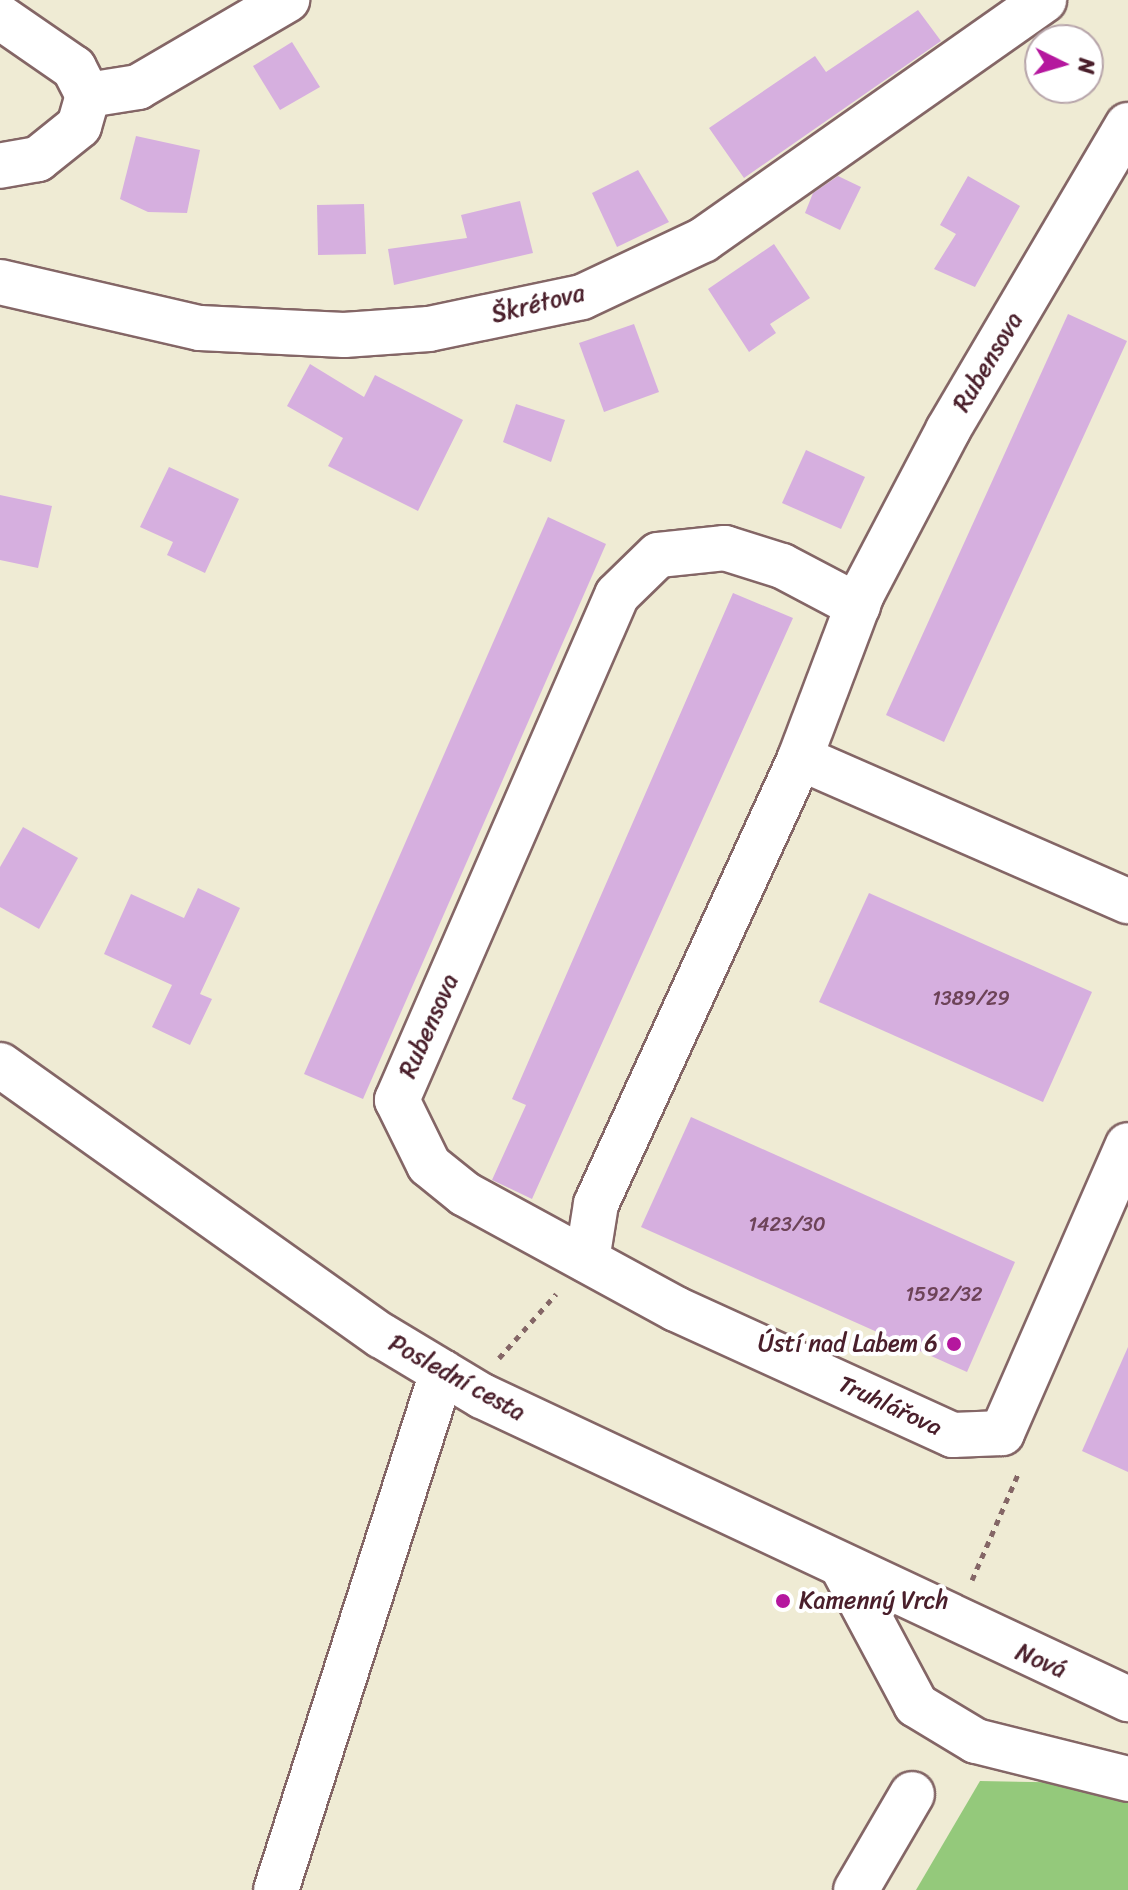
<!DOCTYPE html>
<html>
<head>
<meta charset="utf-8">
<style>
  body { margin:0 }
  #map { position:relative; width:1128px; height:1890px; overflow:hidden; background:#efebd4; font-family:Sriracha,sans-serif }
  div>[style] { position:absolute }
  .green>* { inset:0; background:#94c97b }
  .building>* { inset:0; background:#d6afdf }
  .path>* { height:5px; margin-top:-2.5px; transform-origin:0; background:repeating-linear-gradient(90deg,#846666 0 6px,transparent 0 12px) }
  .roads { filter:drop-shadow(2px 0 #846666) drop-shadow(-2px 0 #846666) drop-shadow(0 2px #846666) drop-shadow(0 -2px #846666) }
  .minor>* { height:44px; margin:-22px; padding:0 22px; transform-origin:22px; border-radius:22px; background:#fff }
  .dots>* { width:22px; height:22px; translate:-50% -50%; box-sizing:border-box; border:4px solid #fff; border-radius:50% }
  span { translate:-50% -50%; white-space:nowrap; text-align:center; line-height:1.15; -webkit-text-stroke:8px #fff; paint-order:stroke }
  .number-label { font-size:20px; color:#6d4358 }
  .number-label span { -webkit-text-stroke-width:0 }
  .street-label { font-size:24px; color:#4a1f2b }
  .poi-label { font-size:24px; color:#4a1f2b }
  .right { translate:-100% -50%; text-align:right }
  .left { translate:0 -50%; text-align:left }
  .north { position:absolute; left:1024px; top:24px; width:80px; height:80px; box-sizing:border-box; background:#fff; border:2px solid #b7a5aa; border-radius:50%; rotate:95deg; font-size:22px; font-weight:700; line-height:32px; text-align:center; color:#4a1f2b }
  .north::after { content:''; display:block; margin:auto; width:28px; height:36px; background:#b5179e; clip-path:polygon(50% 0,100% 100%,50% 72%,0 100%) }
</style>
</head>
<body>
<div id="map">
  <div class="green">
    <div style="clip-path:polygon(980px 1781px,1094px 1783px,1128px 1798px,1128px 1890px,916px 1890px)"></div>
  </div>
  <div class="building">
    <div style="clip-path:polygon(918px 10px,941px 41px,744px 178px,709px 128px,815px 56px,826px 72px)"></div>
    <div style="clip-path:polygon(292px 42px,320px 87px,280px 110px,253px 66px)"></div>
    <div style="clip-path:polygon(136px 136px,200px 150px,187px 213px,148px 212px,120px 199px)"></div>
    <div style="clip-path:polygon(638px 170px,669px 222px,617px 247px,592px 193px)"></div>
    <div style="clip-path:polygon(838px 176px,861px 187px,840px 230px,805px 213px,813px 193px)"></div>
    <div style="clip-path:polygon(968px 176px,1020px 206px,975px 287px,934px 269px,956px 234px,940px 225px)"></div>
    <div style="clip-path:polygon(520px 201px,533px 253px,394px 285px,388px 249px,467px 238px,461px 215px)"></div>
    <div style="clip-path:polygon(364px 204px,366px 254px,318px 255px,317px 205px)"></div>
    <div style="clip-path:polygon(774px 244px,810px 298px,770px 324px,776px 333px,749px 352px,708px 289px)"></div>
    <div style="clip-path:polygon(1068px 314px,1127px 341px,944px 742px,886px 715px)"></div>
    <div style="clip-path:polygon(634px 324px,659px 392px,604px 412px,579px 343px)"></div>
    <div style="clip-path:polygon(310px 364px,364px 397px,375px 375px,463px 420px,418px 511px,328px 466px,343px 438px,287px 406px)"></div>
    <div style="clip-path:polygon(516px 404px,565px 420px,551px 462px,503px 442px)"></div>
    <div style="clip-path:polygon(806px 450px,865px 477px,841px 529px,782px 503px)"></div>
    <div style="clip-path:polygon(169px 467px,239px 499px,205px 573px,167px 555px,173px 542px,140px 527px)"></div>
    <div style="clip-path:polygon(0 495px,52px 506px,38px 568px,0 560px)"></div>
    <div style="clip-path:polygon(548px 517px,606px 544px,363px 1099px,304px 1074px)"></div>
    <div style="clip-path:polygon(733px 593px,793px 618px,532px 1199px,492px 1180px,526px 1105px,512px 1099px)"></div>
    <div style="clip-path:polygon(23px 827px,78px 858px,39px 929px,0 907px,0 867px)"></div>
    <div style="clip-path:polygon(198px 888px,240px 908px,200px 994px,212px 999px,190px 1045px,152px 1027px,172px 985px,104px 954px,131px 894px,184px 918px)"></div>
    <div style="clip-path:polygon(869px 893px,1092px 992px,1043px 1102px,819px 1002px)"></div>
    <div style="clip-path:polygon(691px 1117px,1015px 1262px,967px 1372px,641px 1227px)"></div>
    <div style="clip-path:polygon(1128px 1347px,1128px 1472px,1082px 1451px)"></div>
  </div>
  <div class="path">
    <div style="left:499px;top:1358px;width:86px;rotate:-48.3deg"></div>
    <div style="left:972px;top:1580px;width:118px;rotate:-66.5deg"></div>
  </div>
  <div class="roads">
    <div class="minor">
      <div style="left:0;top:17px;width:90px;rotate:34.6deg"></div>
      <div style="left:74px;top:68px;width:30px;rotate:63deg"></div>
      <div style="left:88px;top:95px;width:32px;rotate:106deg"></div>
      <div style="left:79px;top:126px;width:53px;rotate:141.2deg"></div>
      <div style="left:38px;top:159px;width:39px;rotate:170deg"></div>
      <div style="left:88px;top:95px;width:51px;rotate:-9.1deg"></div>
      <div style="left:138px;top:87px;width:173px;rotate:-30.3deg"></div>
      <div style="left:0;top:282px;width:205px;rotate:13deg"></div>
      <div style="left:200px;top:328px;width:144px;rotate:2.8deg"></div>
      <div style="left:344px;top:335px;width:85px;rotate:-4deg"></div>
      <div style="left:429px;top:329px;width:156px;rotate:-11.8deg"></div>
      <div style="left:582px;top:297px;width:134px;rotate:-25.2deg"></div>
      <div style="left:703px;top:240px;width:417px;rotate:-35.1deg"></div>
      <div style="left:858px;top:606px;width:86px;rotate:-152.2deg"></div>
      <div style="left:782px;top:566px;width:60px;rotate:-162.5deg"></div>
      <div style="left:725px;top:548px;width:67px;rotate:174deg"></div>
      <div style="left:658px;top:555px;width:57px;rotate:135.7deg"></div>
      <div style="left:617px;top:595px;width:551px;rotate:113.54deg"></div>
      <div style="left:397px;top:1100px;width:72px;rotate:63.8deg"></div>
      <div style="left:429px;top:1165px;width:46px;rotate:38.9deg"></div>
      <div style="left:465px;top:1194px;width:240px;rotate:28.6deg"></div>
      <div style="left:676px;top:1309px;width:304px;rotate:24.5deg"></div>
      <div style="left:953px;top:1435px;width:49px;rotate:-2.3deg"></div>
      <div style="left:1002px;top:1433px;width:314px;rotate:-66.4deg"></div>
      <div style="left:800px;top:758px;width:358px;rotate:23.6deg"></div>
      <div style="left:0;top:1065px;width:468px;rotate:35.4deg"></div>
      <div style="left:382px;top:1336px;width:117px;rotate:31deg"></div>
      <div style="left:482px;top:1396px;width:714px;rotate:25.13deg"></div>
      <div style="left:587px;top:1260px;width:57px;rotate:-80.9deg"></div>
      <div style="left:596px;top:1204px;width:490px;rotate:-65.4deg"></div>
      <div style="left:800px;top:758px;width:175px;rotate:-69.3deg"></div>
      <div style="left:862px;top:594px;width:185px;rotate:-62.3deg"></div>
      <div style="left:948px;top:430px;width:354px;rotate:-59.5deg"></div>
      <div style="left:844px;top:1570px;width:153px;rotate:61.9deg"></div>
      <div style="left:916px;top:1705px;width:70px;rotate:31deg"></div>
      <div style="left:976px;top:1741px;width:157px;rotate:14deg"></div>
      <div style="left:276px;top:1890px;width:544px;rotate:-72.23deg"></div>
      <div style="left:856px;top:1890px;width:111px;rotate:-59.7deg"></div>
    </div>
  </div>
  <div class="dots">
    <div style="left:954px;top:1344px;background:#b5179e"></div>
    <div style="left:783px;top:1601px;background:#b5179e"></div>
  </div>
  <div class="number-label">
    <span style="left:971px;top:998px">1389/29</span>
    <span style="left:787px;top:1224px">1423/30</span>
    <span style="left:944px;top:1294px">1592/32</span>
  </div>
  <div class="street-label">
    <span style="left:538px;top:304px;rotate:-14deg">Škrétova</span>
    <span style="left:988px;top:362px;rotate:-59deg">Rubensova</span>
    <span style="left:429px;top:1026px;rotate:-66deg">Rubensova</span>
    <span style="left:457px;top:1378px;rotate:29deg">Poslední cesta</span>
    <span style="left:890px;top:1406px;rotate:25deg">Truhlářova</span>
    <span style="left:1041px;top:1661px;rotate:23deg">Nová</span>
  </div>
  <div class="poi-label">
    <span class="right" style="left:938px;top:1344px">Ústí nad Labem 6</span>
    <span class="left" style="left:799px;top:1601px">Kamenný Vrch</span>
  </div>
  <div class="north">N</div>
</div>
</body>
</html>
